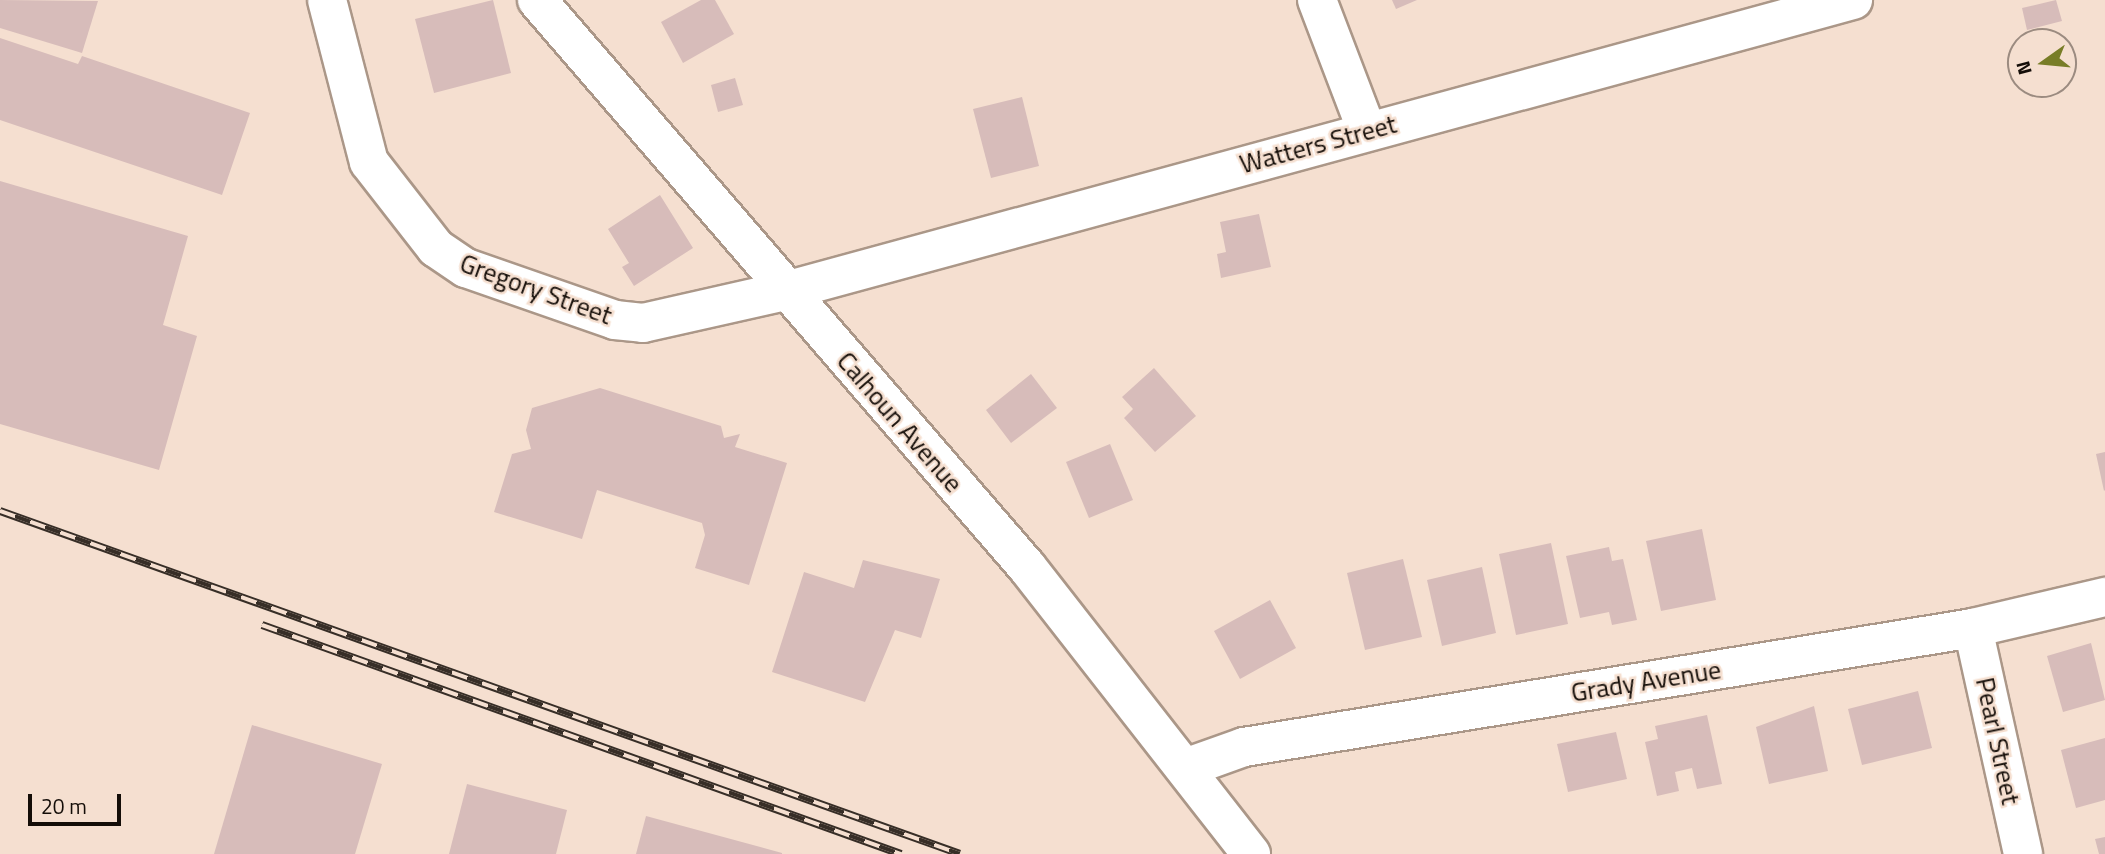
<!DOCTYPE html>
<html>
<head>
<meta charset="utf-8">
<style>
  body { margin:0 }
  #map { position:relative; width:2105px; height:854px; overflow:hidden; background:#f5dfd0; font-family:"Titillium Web",sans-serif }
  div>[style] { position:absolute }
  .building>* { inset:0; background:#d7bcba }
  .roads { filter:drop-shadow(2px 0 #ab9788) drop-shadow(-2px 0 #ab9788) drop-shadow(0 2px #ab9788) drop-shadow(0 -2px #ab9788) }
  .minor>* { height:38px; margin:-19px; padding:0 19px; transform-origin:19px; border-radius:19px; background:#fff }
  .rail>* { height:8px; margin-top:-4px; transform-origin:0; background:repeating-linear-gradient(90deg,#f5dfd0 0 16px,#372e27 0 32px); box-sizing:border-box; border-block:2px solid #372e27 }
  span { translate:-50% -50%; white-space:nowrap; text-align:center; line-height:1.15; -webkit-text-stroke:5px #f5dfd0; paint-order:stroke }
  .street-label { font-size:26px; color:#140d08 }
  .north { position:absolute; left:2007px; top:28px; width:70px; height:70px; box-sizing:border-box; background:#f5dfd0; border:2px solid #9b8b80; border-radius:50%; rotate:255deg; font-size:19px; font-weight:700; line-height:28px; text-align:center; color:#140d08 }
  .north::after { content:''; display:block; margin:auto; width:24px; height:32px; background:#787d27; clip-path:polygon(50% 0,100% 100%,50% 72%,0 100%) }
  .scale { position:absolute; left:28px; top:794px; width:93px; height:32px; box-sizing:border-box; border:4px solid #140d08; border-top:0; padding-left:9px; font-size:21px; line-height:24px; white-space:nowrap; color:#140d08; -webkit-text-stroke:5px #f5dfd0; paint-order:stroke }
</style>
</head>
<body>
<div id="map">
  <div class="building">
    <div style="clip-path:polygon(0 0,98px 1px,82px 53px,0 28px)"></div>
    <div style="clip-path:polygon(493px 0,511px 73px,434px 93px,415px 19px)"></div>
    <div style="clip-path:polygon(701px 0,715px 0,734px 34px,683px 63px,661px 22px)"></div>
    <div style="clip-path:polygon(1392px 0,1417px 0,1396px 9px)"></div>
    <div style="clip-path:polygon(2056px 0,2062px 21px,2027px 30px,2022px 8px)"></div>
    <div style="clip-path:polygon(0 38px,78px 64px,82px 56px,250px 113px,222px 195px,0 120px)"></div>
    <div style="clip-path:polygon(735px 78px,743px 105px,718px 112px,711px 85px)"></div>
    <div style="clip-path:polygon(1022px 97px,1039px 166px,991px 178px,973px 109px)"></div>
    <div style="clip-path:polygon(0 181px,188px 236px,163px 325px,197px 336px,159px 470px,0 424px)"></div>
    <div style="clip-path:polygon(660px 195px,693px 248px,634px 286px,622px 267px,629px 263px,608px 229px)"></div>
    <div style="clip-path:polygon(1259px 214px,1271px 267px,1221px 278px,1217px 254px,1226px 252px,1220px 222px)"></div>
    <div style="clip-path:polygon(1154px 368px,1196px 416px,1155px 452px,1124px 418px,1133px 409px,1122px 397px)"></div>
    <div style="clip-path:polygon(1031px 374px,1057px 408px,1011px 443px,986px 410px)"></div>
    <div style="clip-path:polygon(600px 388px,721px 426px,724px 438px,740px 434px,735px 447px,787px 463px,749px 585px,695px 568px,705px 535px,702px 523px,597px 490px,582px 539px,494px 512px,512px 454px,531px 449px,526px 430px,532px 408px)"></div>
    <div style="clip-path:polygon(1110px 444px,1133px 500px,1089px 518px,1066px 462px)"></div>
    <div style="clip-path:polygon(2105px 452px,2105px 490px,2104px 491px,2096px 454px)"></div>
    <div style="clip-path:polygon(1702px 529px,1716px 600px,1661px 611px,1646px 541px)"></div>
    <div style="clip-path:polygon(1551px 543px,1568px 624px,1516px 635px,1499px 554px)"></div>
    <div style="clip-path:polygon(1609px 547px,1612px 561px,1623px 559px,1637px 620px,1612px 625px,1609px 612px,1580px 618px,1566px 556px)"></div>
    <div style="clip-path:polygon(1403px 559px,1422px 637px,1365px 650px,1347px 573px)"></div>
    <div style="clip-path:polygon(863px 560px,940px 579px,921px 638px,895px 630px,865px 702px,772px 672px,804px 572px,854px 588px)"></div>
    <div style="clip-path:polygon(1482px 567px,1496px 633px,1442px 646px,1427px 580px)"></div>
    <div style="clip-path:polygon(1270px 600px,1296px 648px,1240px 679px,1214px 631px)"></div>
    <div style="clip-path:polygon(2091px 643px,2105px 700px,2063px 712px,2047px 656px)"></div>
    <div style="clip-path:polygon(1918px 691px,1932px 748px,1862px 765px,1848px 709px)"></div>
    <div style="clip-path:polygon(1814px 706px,1828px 771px,1769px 784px,1756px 727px)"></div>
    <div style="clip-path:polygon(1707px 715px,1722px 784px,1697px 789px,1692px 768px,1675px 772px,1679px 791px,1657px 796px,1645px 742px,1658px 739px,1655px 726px)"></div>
    <div style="clip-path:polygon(252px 725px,382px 764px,355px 854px,214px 854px)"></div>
    <div style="clip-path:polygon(1616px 732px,1627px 779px,1568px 792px,1557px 744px)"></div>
    <div style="clip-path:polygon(2105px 738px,2105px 800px,2076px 808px,2061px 750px)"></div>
    <div style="clip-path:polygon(467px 784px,567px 810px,556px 854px,449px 854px)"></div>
    <div style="clip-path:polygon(646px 816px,782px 853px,782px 854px,636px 854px)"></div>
    <div style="clip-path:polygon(2105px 837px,2105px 854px,2099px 854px,2095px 839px)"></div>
  </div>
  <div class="roads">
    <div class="minor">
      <div style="left:327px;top:0;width:167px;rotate:75.5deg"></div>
      <div style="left:369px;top:162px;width:109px;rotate:52.1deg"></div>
      <div style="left:436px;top:248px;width:36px;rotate:34deg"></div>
      <div style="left:466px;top:268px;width:158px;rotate:19.2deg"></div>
      <div style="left:615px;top:320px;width:28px;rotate:6deg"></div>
      <div style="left:643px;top:323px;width:146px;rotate:-12.7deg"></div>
      <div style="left:785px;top:291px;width:1107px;rotate:-15.24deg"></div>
      <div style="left:537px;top:0;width:749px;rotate:49.17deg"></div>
      <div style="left:1027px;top:567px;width:364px;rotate:52deg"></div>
      <div style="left:1317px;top:0;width:140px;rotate:69.1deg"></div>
      <div style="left:1973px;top:628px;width:231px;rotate:77.5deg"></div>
      <div style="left:1188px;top:767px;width:59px;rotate:-19.7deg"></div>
      <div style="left:1244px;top:747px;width:739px;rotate:-9.27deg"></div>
      <div style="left:1973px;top:628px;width:136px;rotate:-13.2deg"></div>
    </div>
  </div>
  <div class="rail">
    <div style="left:0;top:511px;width:1019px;rotate:19.66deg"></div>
    <div style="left:262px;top:625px;width:679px;rotate:19.72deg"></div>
  </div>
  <div class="street-label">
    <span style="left:1318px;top:144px;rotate:-15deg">Watters Street</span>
    <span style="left:536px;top:289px;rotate:20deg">Gregory Street</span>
    <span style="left:900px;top:422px;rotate:49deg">Calhoun Avenue</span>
    <span style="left:1646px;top:681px;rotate:-9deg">Grady Avenue</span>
    <span style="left:1998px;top:741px;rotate:78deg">Pearl Street</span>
  </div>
  <div class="north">N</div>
  <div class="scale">20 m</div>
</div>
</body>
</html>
